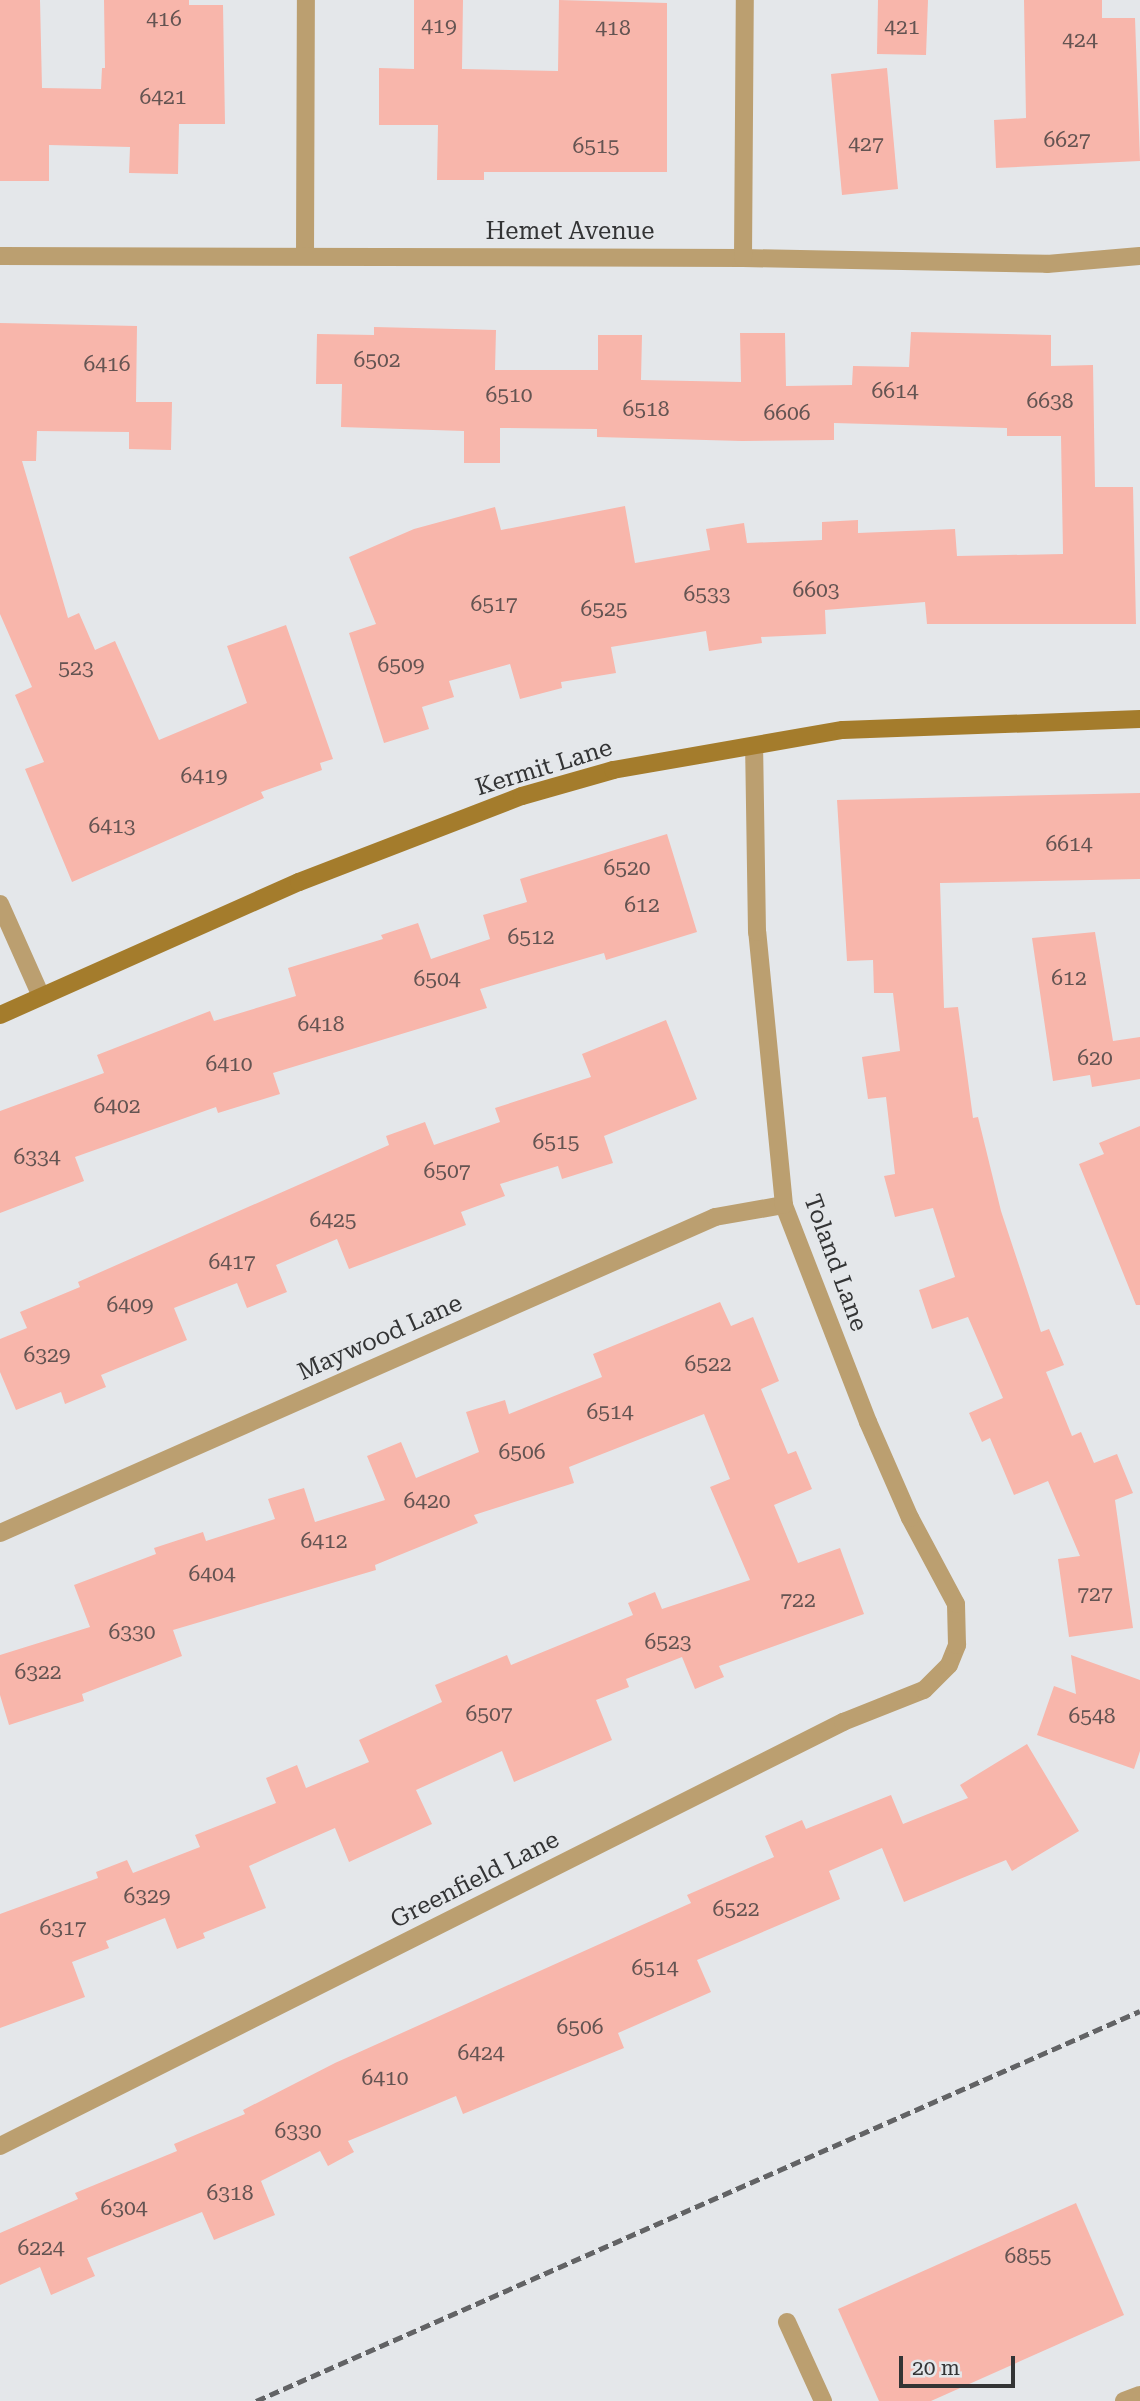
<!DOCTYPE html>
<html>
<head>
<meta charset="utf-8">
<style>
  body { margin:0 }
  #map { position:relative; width:1140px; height:2401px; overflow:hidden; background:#e4e7ea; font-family:"Roboto Serif",serif }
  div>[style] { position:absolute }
  .building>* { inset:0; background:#f8b6ab }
  .lane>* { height:18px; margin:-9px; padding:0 9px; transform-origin:9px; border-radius:9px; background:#bb9f70 }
  .street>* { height:18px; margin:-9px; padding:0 9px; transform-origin:9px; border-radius:9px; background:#bb9f70 }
  .secondary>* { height:18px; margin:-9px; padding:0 9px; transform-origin:9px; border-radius:9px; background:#a47c2c }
  .rail>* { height:5px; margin-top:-2.5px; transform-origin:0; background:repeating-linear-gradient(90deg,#626365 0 10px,transparent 0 15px) }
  span { translate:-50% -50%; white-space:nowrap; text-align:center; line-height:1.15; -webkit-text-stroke:5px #e4e7ea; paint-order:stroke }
  .number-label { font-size:21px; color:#645452 }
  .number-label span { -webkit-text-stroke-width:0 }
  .street-label { font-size:24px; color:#333435 }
  .scale { position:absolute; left:899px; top:2356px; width:116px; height:32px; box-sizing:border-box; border:4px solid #333435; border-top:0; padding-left:9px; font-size:21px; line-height:24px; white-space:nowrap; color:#333435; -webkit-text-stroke:5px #e4e7ea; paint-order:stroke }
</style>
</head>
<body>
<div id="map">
  <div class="building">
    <div style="clip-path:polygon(0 0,40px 0,42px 88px,101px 89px,102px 68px,105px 68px,104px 0,189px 0,189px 5px,223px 5px,225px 124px,179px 124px,178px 174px,129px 173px,130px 147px,49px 145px,49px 181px,0 181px)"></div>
    <div style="clip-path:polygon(414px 0,463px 0,462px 69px,558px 71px,559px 0,667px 3px,667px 172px,484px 172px,484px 180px,437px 180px,438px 125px,379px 125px,379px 68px,414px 69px)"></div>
    <div style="clip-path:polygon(878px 0,928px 0,926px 55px,877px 54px)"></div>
    <div style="clip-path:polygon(1024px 0,1102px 0,1102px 18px,1135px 18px,1140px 161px,996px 168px,994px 120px,1026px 118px)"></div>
    <div style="clip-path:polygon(887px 68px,898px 189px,842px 195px,831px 74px)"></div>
    <div style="clip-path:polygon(0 323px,137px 326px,136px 402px,172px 402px,171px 450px,129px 449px,129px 432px,37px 431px,36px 461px,22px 461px,68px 618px,79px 613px,95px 650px,115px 641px,159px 740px,247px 703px,227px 646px,286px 625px,333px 759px,320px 763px,322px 770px,261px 792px,264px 798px,72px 882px,25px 769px,44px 762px,15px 695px,32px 687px,0 614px)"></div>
    <div style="clip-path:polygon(374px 327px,496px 330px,495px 370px,598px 370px,598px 335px,642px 335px,641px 380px,741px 382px,740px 333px,785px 333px,786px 386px,852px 385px,853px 366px,909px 367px,911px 332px,1051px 335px,1051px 366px,1093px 365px,1095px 487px,1133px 487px,1136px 624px,927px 624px,925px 602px,825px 610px,826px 634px,761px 637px,762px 643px,709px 651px,706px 631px,611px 647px,616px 673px,561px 682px,562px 688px,520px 699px,510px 664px,449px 681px,454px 697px,422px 707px,429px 729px,384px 743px,349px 633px,376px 624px,349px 557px,414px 529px,495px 507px,501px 530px,625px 506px,635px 563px,710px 550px,706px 529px,744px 523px,747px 543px,822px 540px,822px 522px,858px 520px,858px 533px,955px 529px,957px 556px,1063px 554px,1061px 436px,1007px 436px,1007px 428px,834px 423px,834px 440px,742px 441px,597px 437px,597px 429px,500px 428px,500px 463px,464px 463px,464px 431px,341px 427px,342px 384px,316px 384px,317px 334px,374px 335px)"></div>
    <div style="clip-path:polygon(1140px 793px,1140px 879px,940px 883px,944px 1008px,958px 1007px,973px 1118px,978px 1117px,1001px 1211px,1041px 1332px,1049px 1329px,1064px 1365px,1046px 1372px,1072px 1436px,1081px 1432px,1094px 1463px,1117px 1454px,1133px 1493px,1115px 1500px,1133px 1628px,1069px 1637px,1058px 1559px,1080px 1556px,1048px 1481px,1014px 1495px,990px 1438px,982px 1442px,969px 1413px,1003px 1398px,968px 1317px,932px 1329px,919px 1290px,955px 1277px,933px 1208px,895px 1217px,884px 1176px,895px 1174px,886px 1097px,868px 1099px,862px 1057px,900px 1051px,893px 993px,874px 993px,873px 960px,847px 961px,837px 800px)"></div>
    <div style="clip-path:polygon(667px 834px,697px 932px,606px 960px,604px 953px,480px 989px,487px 1008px,273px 1073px,280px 1094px,218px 1113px,216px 1107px,75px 1157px,84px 1181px,0 1213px,0 1111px,104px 1073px,97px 1055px,210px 1011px,214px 1021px,296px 996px,288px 968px,383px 939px,381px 935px,418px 923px,431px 959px,490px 939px,483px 915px,527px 902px,520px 879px)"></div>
    <div style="clip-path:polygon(1095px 932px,1113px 1041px,1140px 1037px,1140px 1079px,1092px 1087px,1090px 1075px,1053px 1081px,1032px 938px)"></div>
    <div style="clip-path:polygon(666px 1020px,697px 1099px,604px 1136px,613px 1163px,562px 1179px,558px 1166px,500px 1184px,505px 1196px,461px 1212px,466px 1225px,349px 1269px,337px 1239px,276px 1265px,287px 1292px,247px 1308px,237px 1283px,174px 1308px,187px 1340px,101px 1375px,106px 1387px,65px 1404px,61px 1392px,16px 1410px,0 1372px,0 1339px,27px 1328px,20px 1312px,80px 1287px,78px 1282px,389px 1145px,386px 1136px,425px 1122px,434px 1145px,500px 1122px,495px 1108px,591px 1077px,582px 1054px)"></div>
    <div style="clip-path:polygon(1140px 1126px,1140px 1305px,1136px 1305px,1079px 1164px,1104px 1154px,1099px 1143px)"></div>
    <div style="clip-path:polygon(720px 1302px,731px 1326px,753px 1317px,779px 1381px,761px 1389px,788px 1454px,796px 1451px,812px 1489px,774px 1505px,798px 1563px,840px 1548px,864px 1614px,719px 1666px,724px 1677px,695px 1689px,682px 1657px,626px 1679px,629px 1687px,596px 1700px,612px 1740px,514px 1782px,502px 1751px,416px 1790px,432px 1824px,349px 1862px,335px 1828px,280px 1852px,249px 1866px,266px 1908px,203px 1933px,205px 1938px,177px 1949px,165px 1918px,106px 1941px,109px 1948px,72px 1962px,85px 1997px,0 2028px,0 1914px,98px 1878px,96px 1872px,127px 1860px,133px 1873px,200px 1847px,195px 1835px,276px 1803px,266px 1778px,297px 1765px,306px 1788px,369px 1762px,359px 1740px,442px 1702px,435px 1685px,507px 1655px,511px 1665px,633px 1615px,628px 1603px,655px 1592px,662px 1609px,750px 1580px,710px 1487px,730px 1479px,704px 1414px,569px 1467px,574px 1483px,474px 1515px,478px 1523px,375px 1565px,376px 1570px,173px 1630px,182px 1656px,82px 1694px,84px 1701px,9px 1725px,0 1695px,0 1655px,90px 1627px,74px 1585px,156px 1554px,154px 1548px,203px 1532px,206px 1541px,275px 1519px,268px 1499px,304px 1488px,315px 1522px,385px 1500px,367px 1456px,401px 1442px,416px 1478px,479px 1452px,466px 1412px,505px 1400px,509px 1414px,602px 1377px,593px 1354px)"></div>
    <div style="clip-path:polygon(1071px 1655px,1140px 1680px,1140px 1751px,1134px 1769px,1037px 1735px,1054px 1686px,1076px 1694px)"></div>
    <div style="clip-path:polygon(1027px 1744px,1079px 1831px,1012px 1871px,1006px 1860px,904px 1902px,882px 1848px,829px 1871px,840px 1899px,697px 1960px,711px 1992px,618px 2033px,624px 2048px,463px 2114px,456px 2096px,348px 2141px,354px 2152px,328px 2166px,320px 2151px,261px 2181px,275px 2215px,214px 2240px,202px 2212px,87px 2258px,95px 2276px,51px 2295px,40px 2267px,0 2285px,0 2233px,78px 2199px,75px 2193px,177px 2151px,174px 2144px,245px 2114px,243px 2110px,335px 2063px,691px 1903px,687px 1895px,774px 1857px,765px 1836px,802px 1820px,806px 1829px,891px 1795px,903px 1824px,968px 1798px,960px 1785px)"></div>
    <div style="clip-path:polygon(1076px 2203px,1124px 2315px,931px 2401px,879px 2401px,838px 2309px)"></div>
  </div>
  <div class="lane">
    <div style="left:787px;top:2322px;width:87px;rotate:65.5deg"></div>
    <div style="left:1124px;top:2401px;width:17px;rotate:-21deg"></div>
  </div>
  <div class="street">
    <div style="left:305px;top:255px;width:255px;rotate:-89.8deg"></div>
    <div style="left:0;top:256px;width:743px;rotate:0.15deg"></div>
    <div style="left:743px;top:258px;width:304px;rotate:1.1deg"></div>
    <div style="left:1047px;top:264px;width:93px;rotate:-4.9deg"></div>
    <div style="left:743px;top:258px;width:258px;rotate:-89.6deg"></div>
    <div style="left:0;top:904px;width:101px;rotate:66deg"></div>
    <div style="left:0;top:1533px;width:782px;rotate:-23.84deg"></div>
    <div style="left:715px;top:1217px;width:70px;rotate:-9.9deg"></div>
    <div style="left:0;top:2146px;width:944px;rotate:-26.7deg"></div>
    <div style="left:843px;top:1722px;width:87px;rotate:-21.6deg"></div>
    <div style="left:924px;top:1690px;width:35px;rotate:-45deg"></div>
    <div style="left:949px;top:1665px;width:22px;rotate:-68deg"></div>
    <div style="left:957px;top:1645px;width:41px;rotate:-91.4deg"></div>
    <div style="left:956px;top:1604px;width:98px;rotate:-118.1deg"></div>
    <div style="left:910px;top:1518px;width:105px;rotate:-113.6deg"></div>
    <div style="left:868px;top:1422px;width:233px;rotate:-111.2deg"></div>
    <div style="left:784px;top:1205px;width:274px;rotate:-95.6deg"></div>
    <div style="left:757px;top:932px;width:185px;rotate:-90.9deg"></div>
  </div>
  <div class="secondary">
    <div style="left:0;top:1015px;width:327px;rotate:-24deg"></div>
    <div style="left:299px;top:882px;width:239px;rotate:-21.1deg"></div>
    <div style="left:522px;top:796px;width:95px;rotate:-15.9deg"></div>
    <div style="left:613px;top:770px;width:233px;rotate:-9.9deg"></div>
    <div style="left:843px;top:730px;width:297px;rotate:-2.1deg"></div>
  </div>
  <div class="rail">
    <div style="left:256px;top:2401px;width:966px;rotate:-23.81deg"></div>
  </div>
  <div class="number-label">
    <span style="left:164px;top:19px">416</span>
    <span style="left:439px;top:26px">419</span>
    <span style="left:902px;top:27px">421</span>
    <span style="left:613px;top:28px">418</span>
    <span style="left:1080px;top:40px">424</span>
    <span style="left:163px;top:97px">6421</span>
    <span style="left:1067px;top:140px">6627</span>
    <span style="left:866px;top:144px">427</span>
    <span style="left:596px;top:146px">6515</span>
    <span style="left:377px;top:360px">6502</span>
    <span style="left:107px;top:364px">6416</span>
    <span style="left:895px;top:391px">6614</span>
    <span style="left:509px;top:395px">6510</span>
    <span style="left:1050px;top:401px">6638</span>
    <span style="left:646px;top:409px">6518</span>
    <span style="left:787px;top:413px">6606</span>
    <span style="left:816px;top:590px">6603</span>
    <span style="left:707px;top:594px">6533</span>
    <span style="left:494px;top:604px">6517</span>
    <span style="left:604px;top:609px">6525</span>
    <span style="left:401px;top:665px">6509</span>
    <span style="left:76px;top:668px">523</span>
    <span style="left:204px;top:776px">6419</span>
    <span style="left:112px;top:826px">6413</span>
    <span style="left:1069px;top:844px">6614</span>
    <span style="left:627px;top:868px">6520</span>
    <span style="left:642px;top:905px">612</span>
    <span style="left:531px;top:937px">6512</span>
    <span style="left:1069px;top:978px">612</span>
    <span style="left:437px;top:979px">6504</span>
    <span style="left:321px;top:1024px">6418</span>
    <span style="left:1095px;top:1058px">620</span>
    <span style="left:229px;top:1064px">6410</span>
    <span style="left:117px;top:1106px">6402</span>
    <span style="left:556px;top:1142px">6515</span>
    <span style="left:37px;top:1157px">6334</span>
    <span style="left:447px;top:1171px">6507</span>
    <span style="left:333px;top:1220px">6425</span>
    <span style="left:232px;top:1262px">6417</span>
    <span style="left:130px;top:1305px">6409</span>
    <span style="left:47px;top:1355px">6329</span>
    <span style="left:708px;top:1364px">6522</span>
    <span style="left:610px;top:1412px">6514</span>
    <span style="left:522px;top:1452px">6506</span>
    <span style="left:427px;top:1501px">6420</span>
    <span style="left:324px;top:1541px">6412</span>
    <span style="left:212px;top:1574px">6404</span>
    <span style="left:1095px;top:1594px">727</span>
    <span style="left:798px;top:1600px">722</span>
    <span style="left:132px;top:1632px">6330</span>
    <span style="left:668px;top:1642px">6523</span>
    <span style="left:38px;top:1672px">6322</span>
    <span style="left:489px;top:1714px">6507</span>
    <span style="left:1092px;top:1716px">6548</span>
    <span style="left:147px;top:1896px">6329</span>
    <span style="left:736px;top:1909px">6522</span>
    <span style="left:63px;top:1928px">6317</span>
    <span style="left:655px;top:1968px">6514</span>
    <span style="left:580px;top:2027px">6506</span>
    <span style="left:481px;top:2053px">6424</span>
    <span style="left:385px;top:2078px">6410</span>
    <span style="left:298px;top:2131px">6330</span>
    <span style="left:230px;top:2193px">6318</span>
    <span style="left:124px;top:2208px">6304</span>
    <span style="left:41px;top:2248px">6224</span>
    <span style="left:1028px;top:2256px">6855</span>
  </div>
  <div class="street-label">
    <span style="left:570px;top:232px">Hemet Avenue</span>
    <span style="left:544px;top:768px;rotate:-17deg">Kermit Lane</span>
    <span style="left:835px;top:1263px;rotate:70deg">Toland Lane</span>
    <span style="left:380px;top:1338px;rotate:-24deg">Maywood Lane</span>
    <span style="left:475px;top:1880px;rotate:-27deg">Greenfield Lane</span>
  </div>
  <div class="scale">20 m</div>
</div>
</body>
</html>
